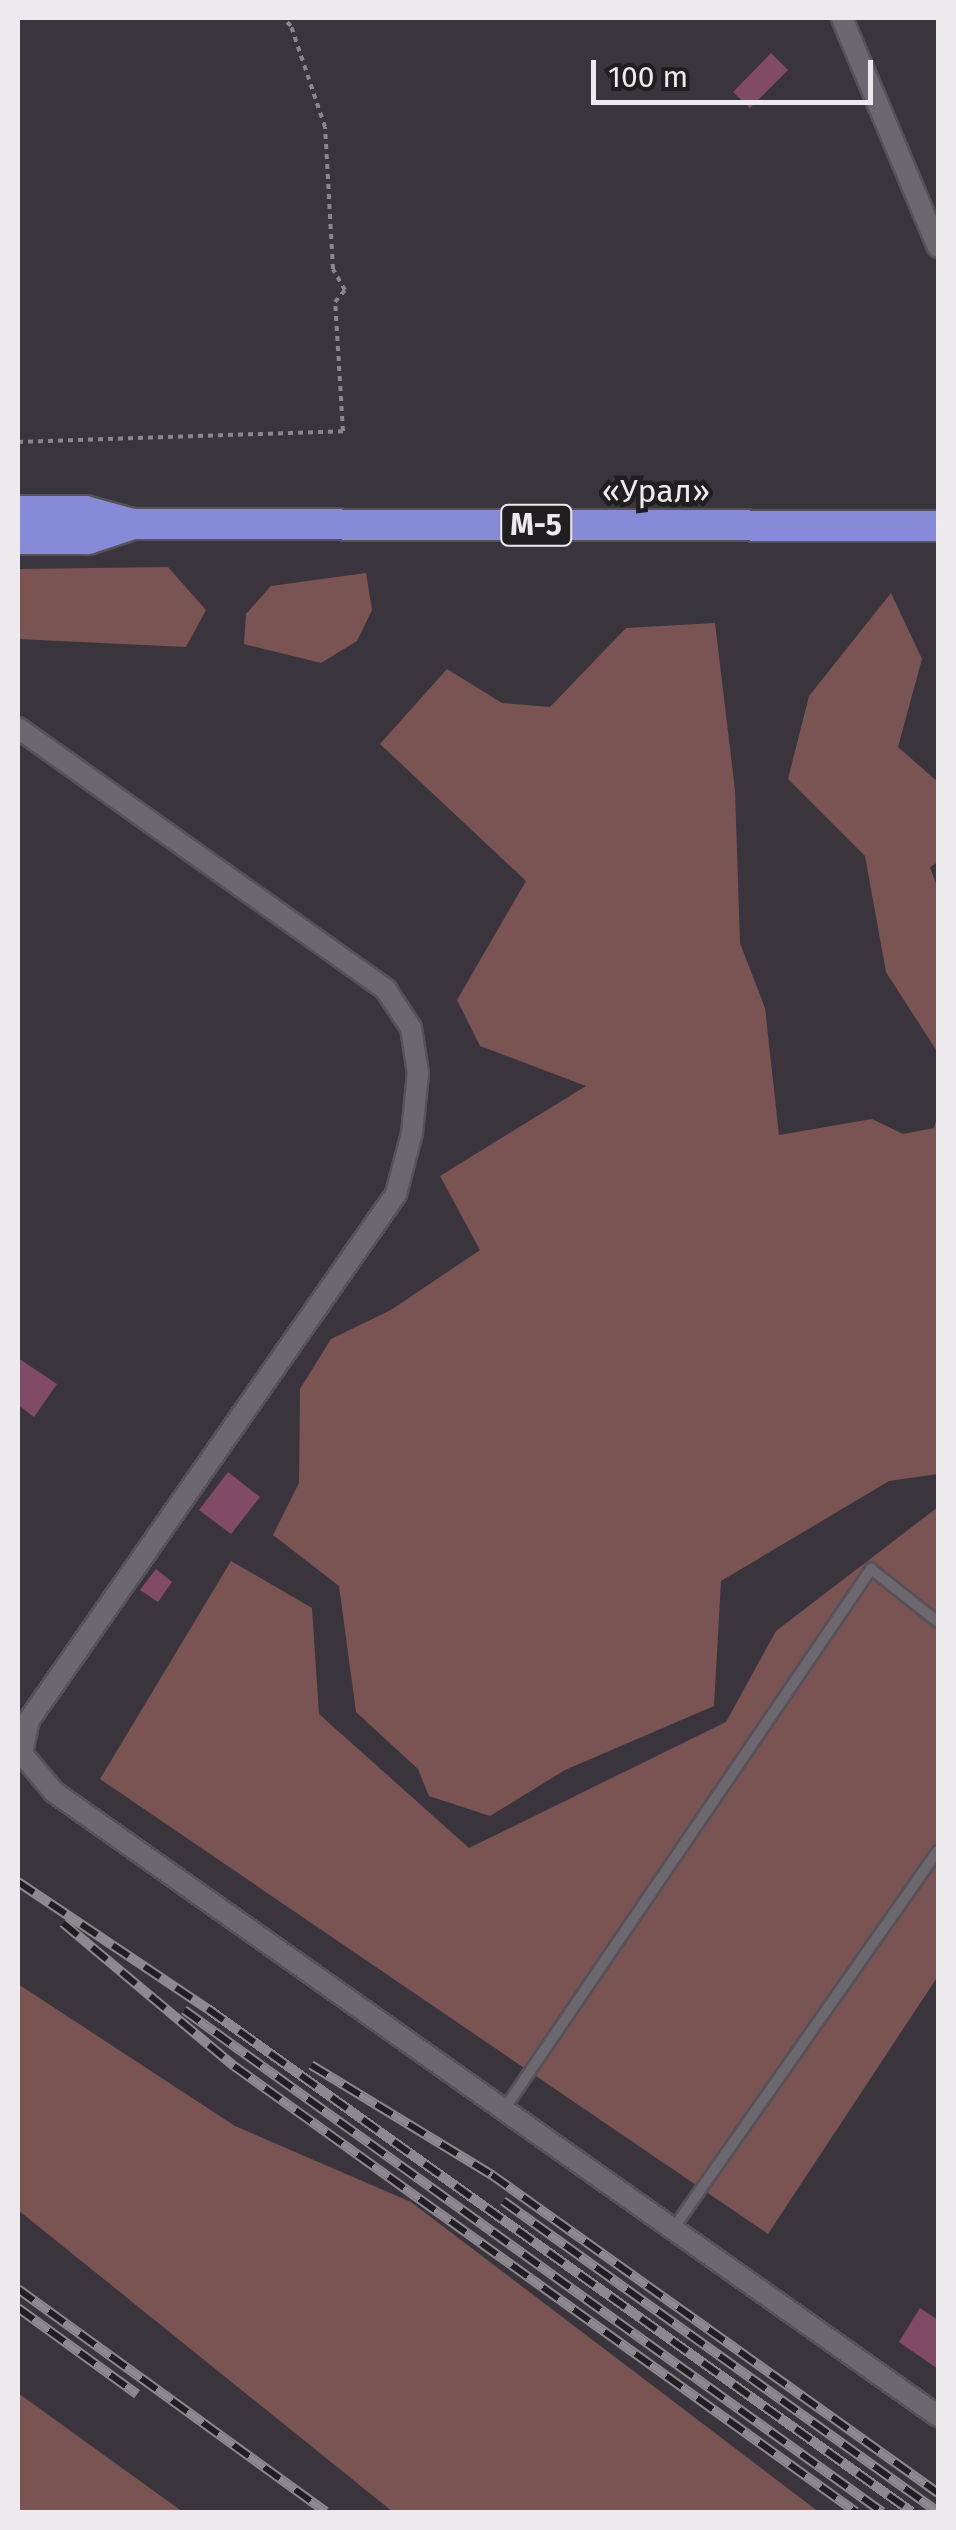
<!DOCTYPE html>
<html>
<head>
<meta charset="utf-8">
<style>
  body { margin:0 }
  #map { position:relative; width:956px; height:2530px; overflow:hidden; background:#3a353c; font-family:"Fira Sans",sans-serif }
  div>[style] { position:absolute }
  .green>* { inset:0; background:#795452 }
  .building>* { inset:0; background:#814b67 }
  .path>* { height:4px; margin-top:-2px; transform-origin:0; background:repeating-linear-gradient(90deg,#8a868c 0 5px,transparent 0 10px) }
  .roads { filter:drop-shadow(2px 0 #565258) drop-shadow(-2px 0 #565258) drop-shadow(0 2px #565258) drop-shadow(0 -2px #565258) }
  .service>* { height:10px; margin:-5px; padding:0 5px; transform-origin:5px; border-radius:5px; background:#6d686f }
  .minor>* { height:20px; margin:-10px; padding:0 10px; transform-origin:10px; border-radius:10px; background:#6d686f }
  .trunk>* { height:30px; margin:-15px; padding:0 15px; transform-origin:15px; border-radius:15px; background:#868ad7 }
  .rail>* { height:10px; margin-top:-5px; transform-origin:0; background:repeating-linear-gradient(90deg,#201e21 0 19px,#8d898f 0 38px); box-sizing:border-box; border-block:2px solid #8d898f }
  span { translate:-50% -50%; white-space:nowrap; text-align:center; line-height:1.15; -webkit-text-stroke:9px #201e21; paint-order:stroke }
  .shield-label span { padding:2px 8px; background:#201e21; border:2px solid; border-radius:8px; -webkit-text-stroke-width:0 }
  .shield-label { font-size:30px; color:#edeaee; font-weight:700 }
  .street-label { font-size:32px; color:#edeaee }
  .frame { position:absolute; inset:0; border:20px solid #edeaee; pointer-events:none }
  .scale { position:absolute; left:591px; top:60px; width:282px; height:45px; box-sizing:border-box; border:5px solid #edeaee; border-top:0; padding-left:12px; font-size:30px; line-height:35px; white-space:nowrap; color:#edeaee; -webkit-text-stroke:8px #201e21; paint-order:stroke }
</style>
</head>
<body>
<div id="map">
  <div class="green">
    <div style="clip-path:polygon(168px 567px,206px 610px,186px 647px,18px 639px,18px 569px)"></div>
    <div style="clip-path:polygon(366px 573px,372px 610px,357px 641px,321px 663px,244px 644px,246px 614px,271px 586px)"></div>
    <div style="clip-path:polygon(891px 593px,922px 659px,898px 747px,938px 782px,938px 862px,930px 867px,938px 889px,938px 1053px,886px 972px,865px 856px,788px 779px,809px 696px)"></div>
    <div style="clip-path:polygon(715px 623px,735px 790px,740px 943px,765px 1008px,779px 1135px,872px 1119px,903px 1134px,934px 1128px,938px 1113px,938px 1474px,889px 1481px,721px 1581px,714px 1706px,565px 1770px,490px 1816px,429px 1796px,418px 1769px,356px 1712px,339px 1586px,273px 1535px,299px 1483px,300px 1389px,331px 1339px,391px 1310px,480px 1250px,440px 1176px,586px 1086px,480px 1046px,457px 1000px,526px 881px,380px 744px,447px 669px,502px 703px,550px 707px,626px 628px)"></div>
    <div style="clip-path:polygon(938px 1507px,938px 1976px,768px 2234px,100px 1779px,231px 1561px,312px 1608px,319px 1714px,469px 1848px,726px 1722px,776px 1631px)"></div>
    <div style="clip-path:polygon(18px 1984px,235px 2126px,411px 2202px,819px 2512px,393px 2512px,18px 2210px)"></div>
    <div style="clip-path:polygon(18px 2393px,183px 2512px,18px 2512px)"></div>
  </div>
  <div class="building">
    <div style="clip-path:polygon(771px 53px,788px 70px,750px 108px,733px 92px)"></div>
    <div style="clip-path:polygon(18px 1358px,57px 1384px,34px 1417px,18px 1405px)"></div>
    <div style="clip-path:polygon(228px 1472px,260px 1497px,231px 1534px,199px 1510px)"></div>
    <div style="clip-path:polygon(156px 1569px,172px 1582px,158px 1602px,140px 1590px)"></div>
    <div style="clip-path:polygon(920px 2308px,938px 2320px,938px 2369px,899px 2342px)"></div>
  </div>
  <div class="path">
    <div style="left:18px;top:442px;width:325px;rotate:-1.9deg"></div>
    <div style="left:343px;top:431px;width:129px;rotate:-93.5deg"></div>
    <div style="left:335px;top:302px;width:16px;rotate:-50deg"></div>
    <div style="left:345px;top:290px;width:24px;rotate:-120deg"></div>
    <div style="left:333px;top:269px;width:142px;rotate:-93.2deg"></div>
    <div style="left:325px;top:127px;width:107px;rotate:-108.6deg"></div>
    <div style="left:291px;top:26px;width:11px;rotate:-135deg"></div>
  </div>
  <div class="roads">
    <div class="service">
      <div style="left:505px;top:2108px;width:652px;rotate:-55.82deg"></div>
      <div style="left:871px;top:1569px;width:85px;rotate:38.3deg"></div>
      <div style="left:673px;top:2229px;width:462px;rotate:-55deg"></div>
    </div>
    <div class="minor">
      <div style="left:842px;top:18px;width:248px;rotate:67.3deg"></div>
      <div style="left:18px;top:728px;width:452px;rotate:35.4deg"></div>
      <div style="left:386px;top:990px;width:45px;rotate:56.7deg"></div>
      <div style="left:411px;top:1028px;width:46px;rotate:81.2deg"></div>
      <div style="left:418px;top:1073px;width:60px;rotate:95.7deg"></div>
      <div style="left:412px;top:1133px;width:63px;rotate:104.7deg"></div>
      <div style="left:396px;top:1194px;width:641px;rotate:124.9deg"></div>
      <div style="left:29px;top:1720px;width:35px;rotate:102deg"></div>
      <div style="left:22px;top:1754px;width:50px;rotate:49.9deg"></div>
      <div style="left:54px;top:1792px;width:1082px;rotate:35.22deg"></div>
    </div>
    <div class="trunk">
      <div style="left:18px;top:511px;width:67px"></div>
      <div style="left:85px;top:511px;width:50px;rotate:15.2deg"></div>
      <div style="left:133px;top:524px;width:805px;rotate:0.14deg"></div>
      <div style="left:18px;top:539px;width:70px"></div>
      <div style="left:88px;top:539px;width:47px;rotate:-18.4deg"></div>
    </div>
  </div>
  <div class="rail">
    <div style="left:18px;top:1882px;width:229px;rotate:33.8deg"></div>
    <div style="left:208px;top:2009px;width:865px;rotate:35.55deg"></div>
    <div style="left:63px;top:1923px;width:223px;rotate:39.9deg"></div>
    <div style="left:234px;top:2066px;width:765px;rotate:35.64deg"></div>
    <div style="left:184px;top:2010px;width:860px;rotate:35.72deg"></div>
    <div style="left:311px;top:2065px;width:212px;rotate:31.3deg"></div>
    <div style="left:492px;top:2175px;width:548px;rotate:35.49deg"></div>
    <div style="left:503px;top:2201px;width:535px;rotate:35.56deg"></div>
    <div style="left:18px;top:2289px;width:380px;rotate:35.9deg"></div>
    <div style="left:18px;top:2308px;width:147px;rotate:35.9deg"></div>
  </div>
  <div class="shield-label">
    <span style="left:536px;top:525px">М-5</span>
  </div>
  <div class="street-label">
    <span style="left:656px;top:491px">«Урал»</span>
  </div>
  <div class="frame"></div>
  <div class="scale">100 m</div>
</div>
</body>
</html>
